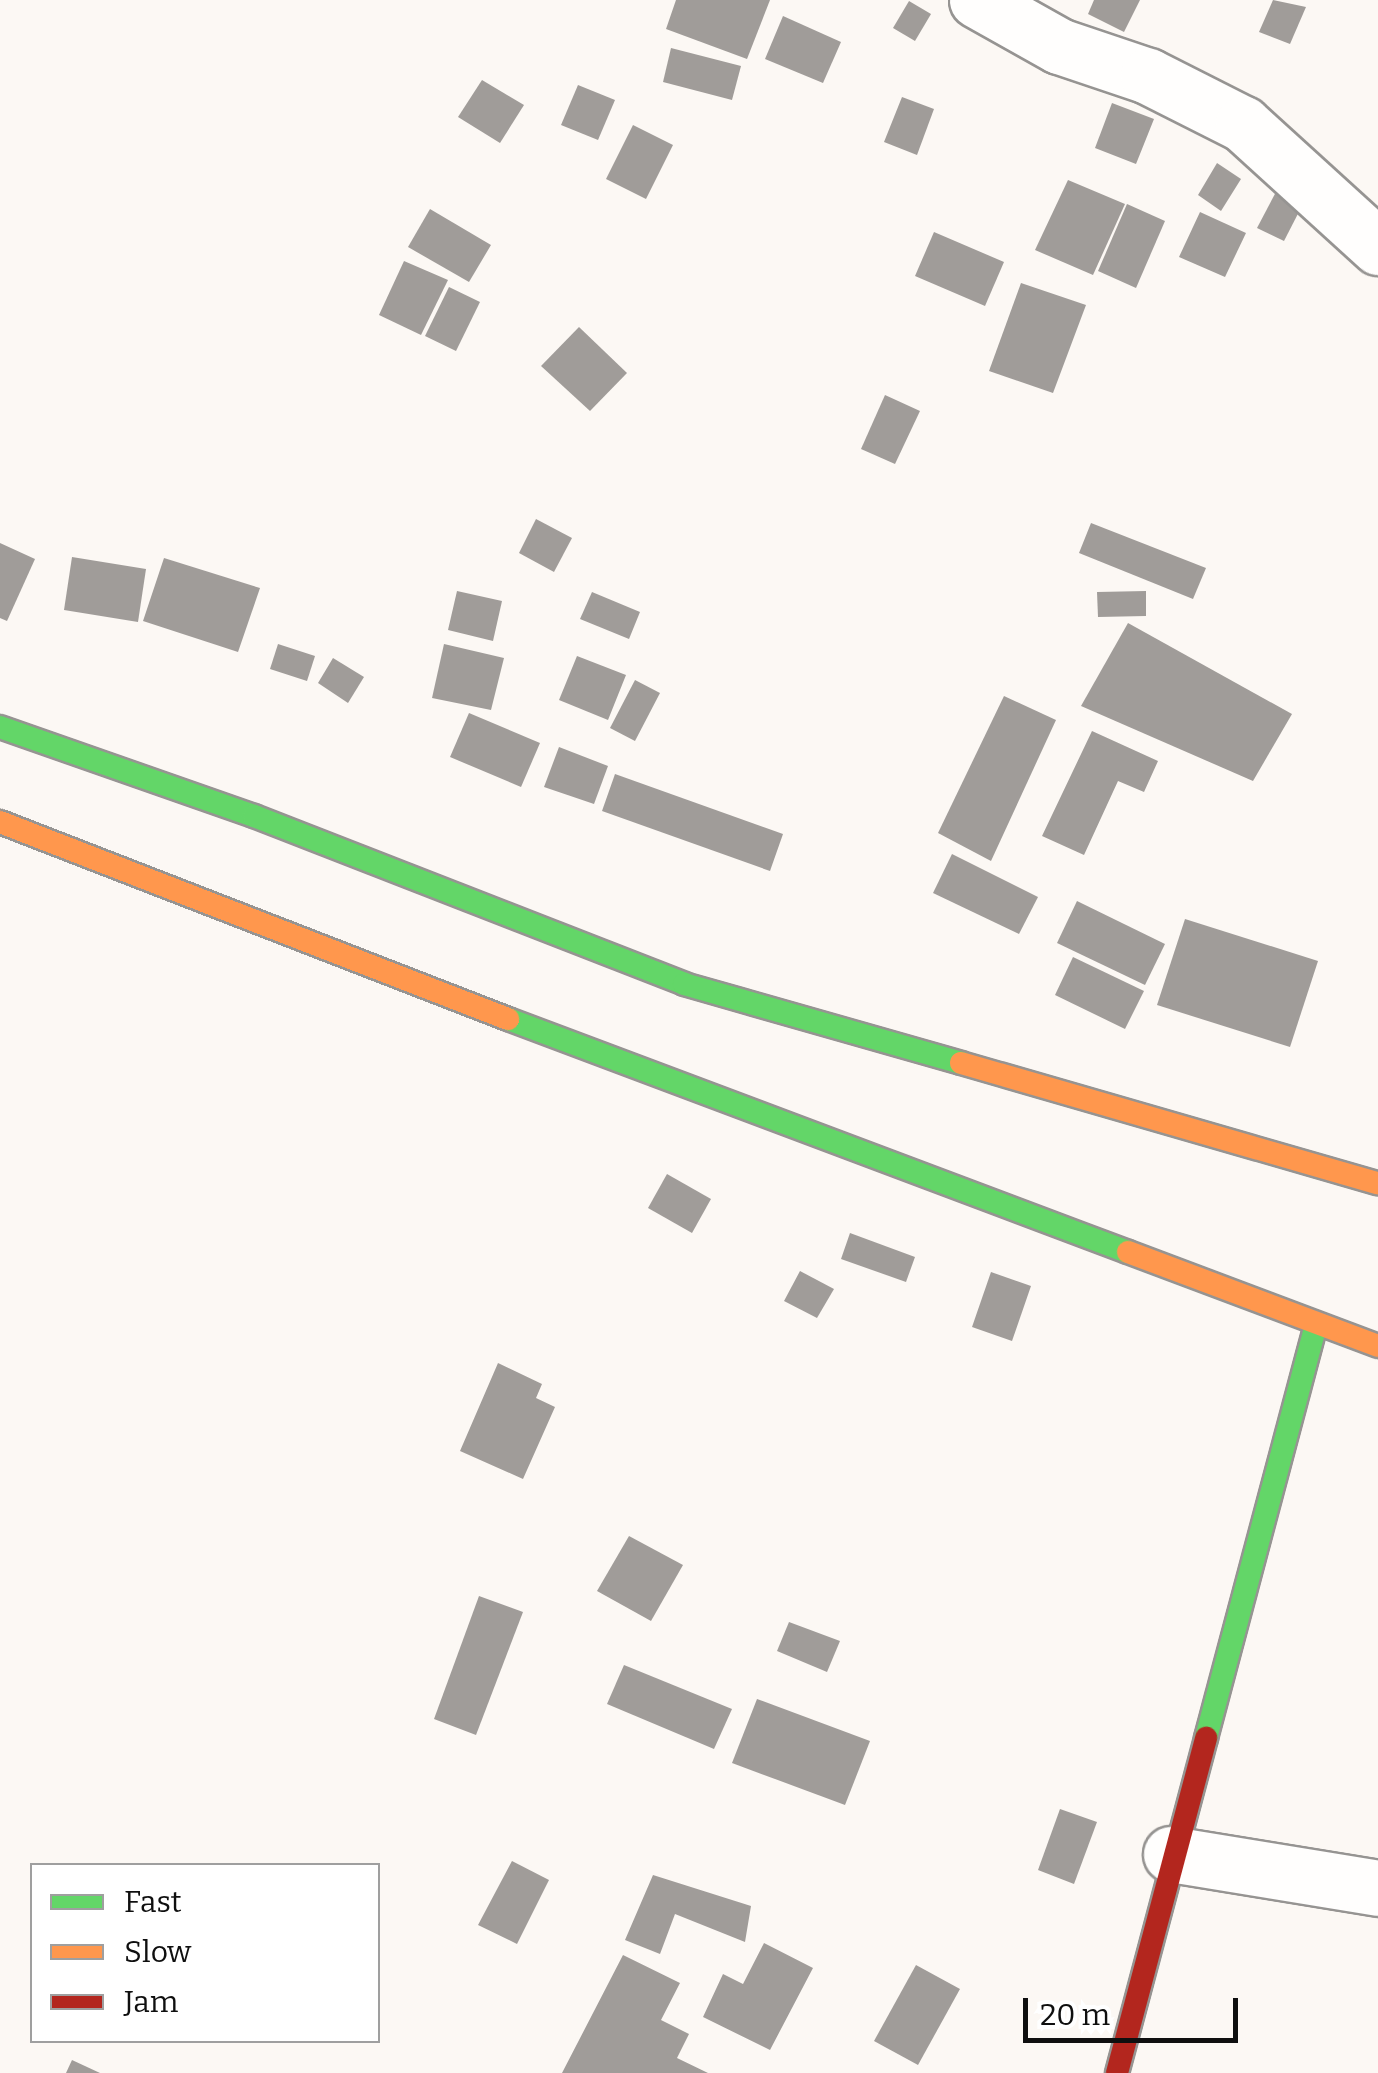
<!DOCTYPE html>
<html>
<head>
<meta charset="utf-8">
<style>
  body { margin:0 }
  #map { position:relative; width:1378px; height:2073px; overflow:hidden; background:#fcf8f4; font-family:Bitter,serif }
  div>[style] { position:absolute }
  .building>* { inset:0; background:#a09c99 }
  .roads { filter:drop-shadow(2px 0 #969492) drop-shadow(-2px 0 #969492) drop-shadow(0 2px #969492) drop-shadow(0 -2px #969492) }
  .street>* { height:55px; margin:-27.5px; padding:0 27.5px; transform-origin:27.5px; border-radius:27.5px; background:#fffefd }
  .fast>* { height:22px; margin:-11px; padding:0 11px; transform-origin:11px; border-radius:11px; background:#63d668 }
  .slow>* { height:22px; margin:-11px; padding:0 11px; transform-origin:11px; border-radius:11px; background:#ff974d }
  .jam>* { height:22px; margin:-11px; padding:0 11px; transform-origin:11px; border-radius:11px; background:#b3261e }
  span { translate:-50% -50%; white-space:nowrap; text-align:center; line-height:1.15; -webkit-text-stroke:10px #fff; paint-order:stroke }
  .legend { position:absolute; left:30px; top:1863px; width:350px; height:180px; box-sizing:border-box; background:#fff; border:2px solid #9f9f9f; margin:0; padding:12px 18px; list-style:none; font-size:30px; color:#0f0f0f }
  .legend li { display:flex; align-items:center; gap:20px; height:50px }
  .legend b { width:50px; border:2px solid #9f9f9f }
  .scale { position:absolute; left:1023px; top:1998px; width:215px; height:45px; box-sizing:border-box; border:5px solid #0f0f0f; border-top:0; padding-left:12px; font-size:30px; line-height:35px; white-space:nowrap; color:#0f0f0f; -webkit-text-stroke:8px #fff; paint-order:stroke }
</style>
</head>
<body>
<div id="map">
  <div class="building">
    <div style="clip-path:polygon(676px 0,770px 0,747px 59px,666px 29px)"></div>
    <div style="clip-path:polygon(1094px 0,1140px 0,1124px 32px,1088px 14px)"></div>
    <div style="clip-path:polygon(1273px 0,1306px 7px,1290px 44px,1259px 32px)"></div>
    <div style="clip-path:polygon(909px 1px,931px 14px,915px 41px,893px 28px)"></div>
    <div style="clip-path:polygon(783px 16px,841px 42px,823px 83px,765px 59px)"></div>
    <div style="clip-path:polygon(671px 48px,741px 66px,732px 100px,663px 82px)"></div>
    <div style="clip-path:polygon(482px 80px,524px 105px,500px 143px,458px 117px)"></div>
    <div style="clip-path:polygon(578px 85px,615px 100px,598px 140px,561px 125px)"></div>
    <div style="clip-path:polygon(902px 97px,934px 109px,917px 155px,884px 142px)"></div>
    <div style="clip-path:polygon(1112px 103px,1154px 119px,1136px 164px,1095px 148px)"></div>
    <div style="clip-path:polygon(633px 125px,673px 145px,646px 199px,606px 179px)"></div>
    <div style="clip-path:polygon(1217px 163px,1241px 179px,1221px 211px,1198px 195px)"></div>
    <div style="clip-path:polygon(1068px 180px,1125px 204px,1093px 275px,1035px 250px)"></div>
    <div style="clip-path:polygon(1277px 190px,1304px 202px,1284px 241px,1257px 228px)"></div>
    <div style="clip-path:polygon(1127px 204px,1165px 221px,1136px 288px,1098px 271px)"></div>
    <div style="clip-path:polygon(430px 209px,491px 245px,469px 282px,408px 247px)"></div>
    <div style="clip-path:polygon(1200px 212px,1246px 233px,1225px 277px,1179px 257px)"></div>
    <div style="clip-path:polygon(934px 232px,1004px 262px,985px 306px,915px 276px)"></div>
    <div style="clip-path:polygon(404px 261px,448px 280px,421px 335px,379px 315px)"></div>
    <div style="clip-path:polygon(1021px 283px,1086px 305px,1053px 393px,989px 371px)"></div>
    <div style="clip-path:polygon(449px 287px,480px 302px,456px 351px,425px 336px)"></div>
    <div style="clip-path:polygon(579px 327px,627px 373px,590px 411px,541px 366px)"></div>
    <div style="clip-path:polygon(885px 395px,920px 411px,895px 464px,861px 449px)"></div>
    <div style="clip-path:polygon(536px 519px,572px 538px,554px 572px,519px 553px)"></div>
    <div style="clip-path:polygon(1091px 523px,1206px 568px,1193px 599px,1079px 553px)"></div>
    <div style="clip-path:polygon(0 543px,35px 559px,7px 621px,0 618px)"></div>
    <div style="clip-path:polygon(72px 557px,146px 569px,138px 622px,64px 610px)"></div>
    <div style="clip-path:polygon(164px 558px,260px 588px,238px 652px,143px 621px)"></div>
    <div style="clip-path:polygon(457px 591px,502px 601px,493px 641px,448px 630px)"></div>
    <div style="clip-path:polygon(1146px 591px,1146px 616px,1098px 617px,1097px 592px)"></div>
    <div style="clip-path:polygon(592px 592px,640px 612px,629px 639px,580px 619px)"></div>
    <div style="clip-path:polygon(1128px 623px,1292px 714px,1253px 781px,1081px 706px)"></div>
    <div style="clip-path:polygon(278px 644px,315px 656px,307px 681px,270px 669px)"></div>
    <div style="clip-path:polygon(444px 644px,504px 658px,491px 710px,432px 698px)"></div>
    <div style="clip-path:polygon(577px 656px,626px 675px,608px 720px,559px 700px)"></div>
    <div style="clip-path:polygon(333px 658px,364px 677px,348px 703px,318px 683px)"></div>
    <div style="clip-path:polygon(635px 680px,660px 693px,635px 741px,610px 728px)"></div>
    <div style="clip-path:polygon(1004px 696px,1056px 720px,991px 861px,938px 833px)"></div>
    <div style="clip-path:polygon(469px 713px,540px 743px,521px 787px,450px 757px)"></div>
    <div style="clip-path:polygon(1092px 731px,1158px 761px,1144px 792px,1118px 781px,1084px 855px,1042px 836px)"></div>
    <div style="clip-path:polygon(559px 747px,608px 766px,594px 804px,544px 787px)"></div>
    <div style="clip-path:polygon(615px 774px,783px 834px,770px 871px,602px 811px)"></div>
    <div style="clip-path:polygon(952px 854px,1038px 897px,1019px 934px,933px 893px)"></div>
    <div style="clip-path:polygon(1077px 901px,1165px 944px,1145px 985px,1057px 943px)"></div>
    <div style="clip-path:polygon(1185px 919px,1318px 961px,1290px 1047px,1157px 1005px)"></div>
    <div style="clip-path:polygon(1073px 957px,1144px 991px,1125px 1029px,1055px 995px)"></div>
    <div style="clip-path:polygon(667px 1174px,711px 1199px,692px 1233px,648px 1208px)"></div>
    <div style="clip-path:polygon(850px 1233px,915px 1257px,906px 1282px,841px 1259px)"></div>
    <div style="clip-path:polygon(800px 1271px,834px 1289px,817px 1318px,784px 1301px)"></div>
    <div style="clip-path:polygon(991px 1272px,1031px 1286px,1012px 1341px,972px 1327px)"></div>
    <div style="clip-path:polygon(498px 1363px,542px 1384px,536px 1398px,555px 1407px,523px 1479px,460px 1451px)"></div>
    <div style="clip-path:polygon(629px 1536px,683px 1565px,651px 1621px,597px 1591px)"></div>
    <div style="clip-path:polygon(479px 1596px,523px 1612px,476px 1735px,434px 1719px)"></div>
    <div style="clip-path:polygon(789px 1622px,840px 1641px,827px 1672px,777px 1651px)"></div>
    <div style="clip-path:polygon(624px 1665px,732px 1709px,714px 1749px,607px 1704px)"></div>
    <div style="clip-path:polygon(757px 1699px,870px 1741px,845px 1805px,732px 1763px)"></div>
    <div style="clip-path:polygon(1060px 1809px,1097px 1822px,1074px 1884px,1038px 1870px)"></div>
    <div style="clip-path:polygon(512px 1861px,549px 1880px,517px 1944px,478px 1925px)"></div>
    <div style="clip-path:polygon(653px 1875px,751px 1906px,745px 1942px,675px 1914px,660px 1954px,625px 1940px)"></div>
    <div style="clip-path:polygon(764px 1943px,813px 1968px,770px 2050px,703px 2017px,723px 1974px,743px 1984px)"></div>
    <div style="clip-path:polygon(623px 1955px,680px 1983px,661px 2020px,689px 2034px,677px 2058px,708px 2073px,562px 2073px)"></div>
    <div style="clip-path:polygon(916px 1965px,960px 1989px,918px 2065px,874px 2041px)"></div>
    <div style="clip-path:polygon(72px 2060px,100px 2073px,66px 2073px)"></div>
  </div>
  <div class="roads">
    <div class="street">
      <div style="left:977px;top:0;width:94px;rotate:29.3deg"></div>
      <div style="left:1059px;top:46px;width:94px;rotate:18.6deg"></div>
      <div style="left:1148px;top:76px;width:106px;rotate:26.8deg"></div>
      <div style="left:1243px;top:124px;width:183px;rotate:42.3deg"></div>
      <div style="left:1171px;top:1854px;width:210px;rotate:9.3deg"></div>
    </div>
    <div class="fast">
      <div style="left:0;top:727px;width:269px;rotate:19.3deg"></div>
      <div style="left:254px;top:816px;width:462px;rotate:21.3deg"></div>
      <div style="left:684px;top:984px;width:288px;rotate:15.9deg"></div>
      <div style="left:508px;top:1019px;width:662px;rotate:20.6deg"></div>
      <div style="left:1206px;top:1738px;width:428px;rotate:-75.1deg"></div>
    </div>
    <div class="slow">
      <div style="left:0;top:822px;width:545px;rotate:21.2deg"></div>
      <div style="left:961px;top:1063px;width:434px;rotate:16.1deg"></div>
      <div style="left:1128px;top:1252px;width:267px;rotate:20.6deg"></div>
    </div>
    <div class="jam">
      <div style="left:1117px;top:2073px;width:347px;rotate:-75.1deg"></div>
    </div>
  </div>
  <ul class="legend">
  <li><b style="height:12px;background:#63d668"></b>Fast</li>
  <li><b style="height:12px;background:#ff974d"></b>Slow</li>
  <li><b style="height:12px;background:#b3261e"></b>Jam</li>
  </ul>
  <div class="scale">20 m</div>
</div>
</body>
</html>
